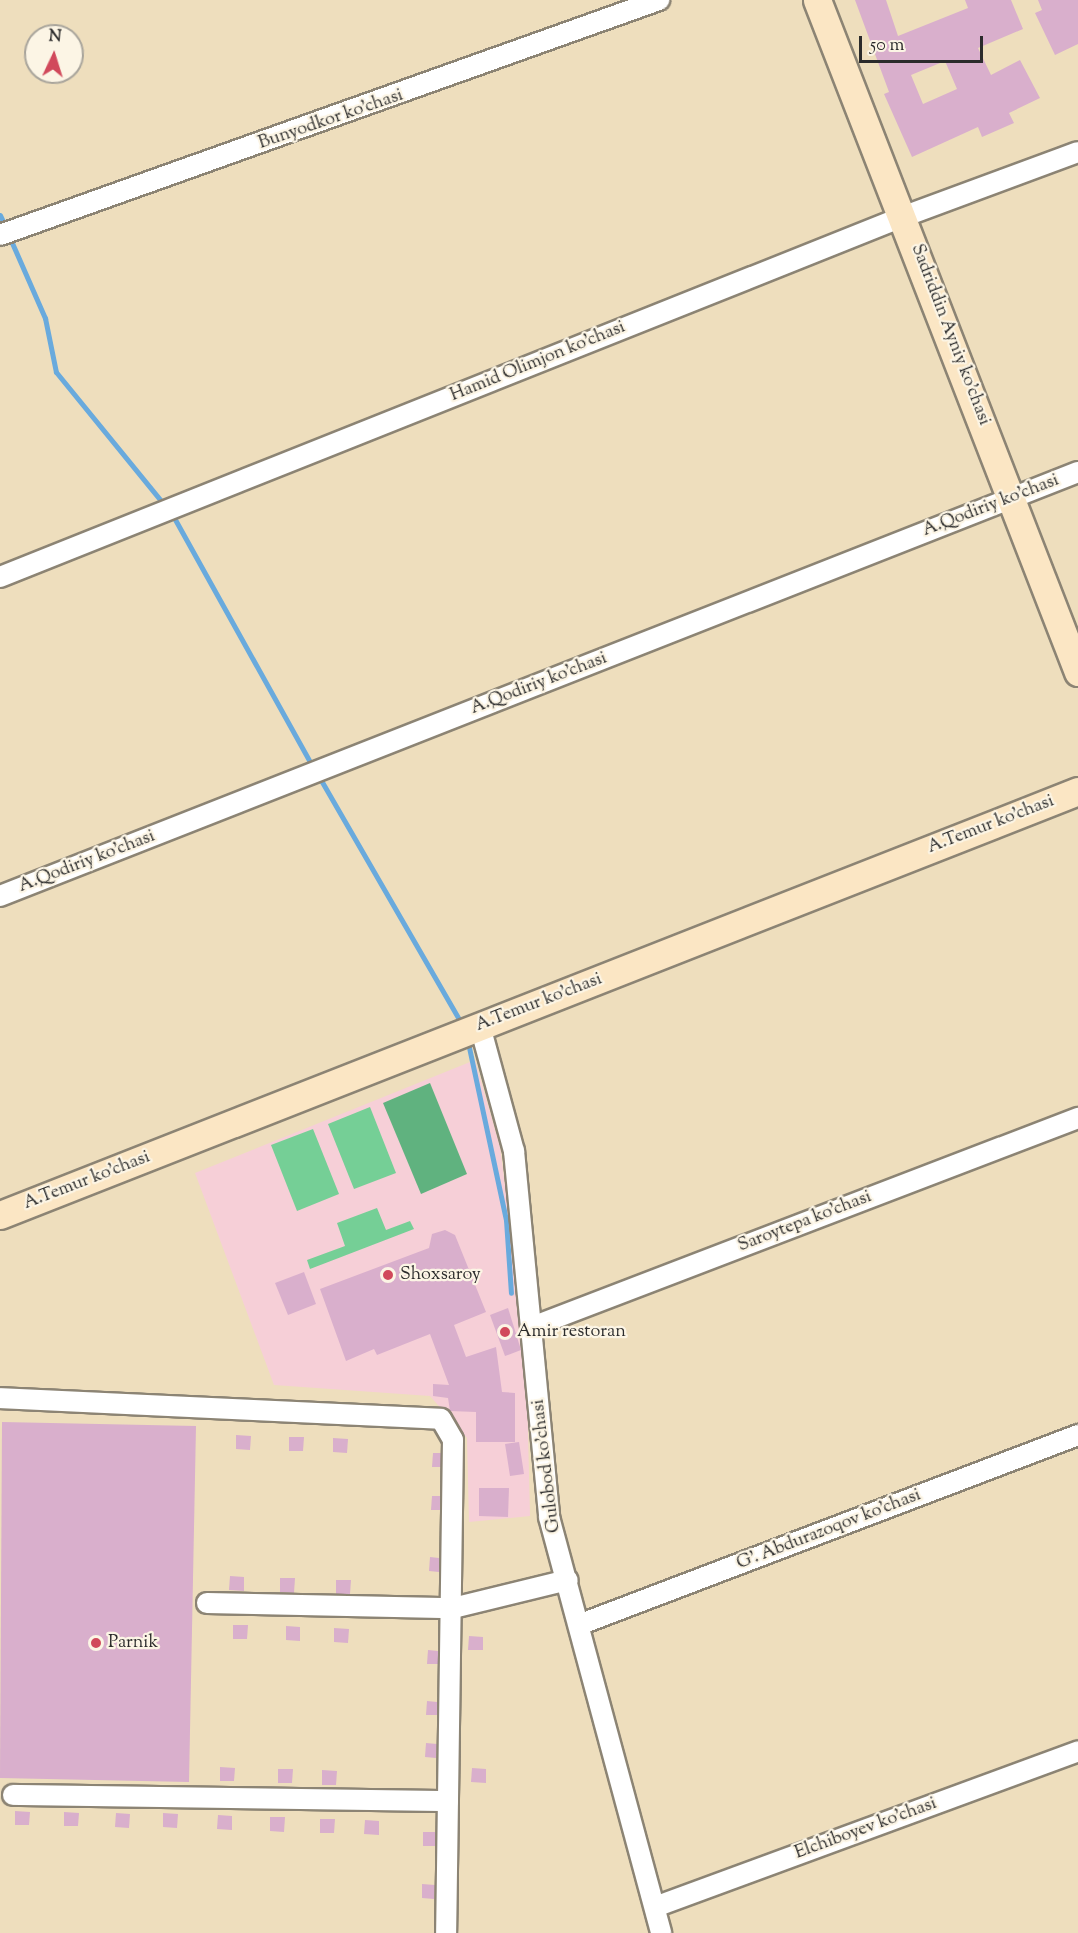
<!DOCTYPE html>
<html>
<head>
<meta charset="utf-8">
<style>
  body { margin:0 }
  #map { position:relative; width:1078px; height:1933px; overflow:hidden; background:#eedebd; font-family:"Sorts Mill Goudy",serif }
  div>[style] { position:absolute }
  .built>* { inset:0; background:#f6cfd7 }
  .green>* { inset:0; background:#75cf96 }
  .forest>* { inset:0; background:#60b27f }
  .stream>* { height:5px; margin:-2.5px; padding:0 2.5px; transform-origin:2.5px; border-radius:2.5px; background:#69aadd }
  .building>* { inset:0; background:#d9afcc }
  .roads { filter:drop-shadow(2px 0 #8c8474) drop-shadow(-2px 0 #8c8474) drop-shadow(0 2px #8c8474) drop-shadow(0 -2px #8c8474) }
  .street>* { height:20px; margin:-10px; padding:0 10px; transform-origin:10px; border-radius:10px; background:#fff }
  .secondary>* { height:27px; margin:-13.5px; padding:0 13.5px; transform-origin:13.5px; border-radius:13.5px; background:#fbe6c4 }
  .dots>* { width:16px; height:16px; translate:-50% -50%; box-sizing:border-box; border:3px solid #fcf5e5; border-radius:50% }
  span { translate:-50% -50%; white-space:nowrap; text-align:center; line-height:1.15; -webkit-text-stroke:4.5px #fcf5e5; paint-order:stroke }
  .street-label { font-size:18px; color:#2b2b2b }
  .poi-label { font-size:18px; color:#2b2b2b }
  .left { translate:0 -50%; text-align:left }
  .north { position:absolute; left:24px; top:24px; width:60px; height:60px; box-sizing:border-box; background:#fcf5e5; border:2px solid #a8a49b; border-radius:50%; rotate:4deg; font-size:16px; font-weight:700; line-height:24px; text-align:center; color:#2b2b2b }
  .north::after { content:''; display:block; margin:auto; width:21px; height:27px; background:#d1495b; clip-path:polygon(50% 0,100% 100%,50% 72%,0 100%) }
  .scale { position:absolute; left:859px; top:36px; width:124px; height:27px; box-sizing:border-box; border:3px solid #2b2b2b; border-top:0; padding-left:8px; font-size:18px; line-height:21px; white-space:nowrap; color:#2b2b2b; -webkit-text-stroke:4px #fcf5e5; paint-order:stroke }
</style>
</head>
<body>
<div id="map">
  <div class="built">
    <div style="clip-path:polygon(475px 1060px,500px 1147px,526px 1347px,530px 1516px,469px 1522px,467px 1438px,430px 1396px,274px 1385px,195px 1173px)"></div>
  </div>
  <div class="green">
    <div style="clip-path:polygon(370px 1107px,396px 1173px,354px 1189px,328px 1124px)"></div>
    <div style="clip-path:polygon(313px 1129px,339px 1194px,297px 1211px,271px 1145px)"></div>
    <div style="clip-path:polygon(377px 1208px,386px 1230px,410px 1221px,414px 1229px,310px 1269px,307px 1260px,345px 1246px,337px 1223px)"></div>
  </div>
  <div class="forest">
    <div style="clip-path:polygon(430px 1083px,467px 1174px,421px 1194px,383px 1103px)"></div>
  </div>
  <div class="stream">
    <div style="left:0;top:215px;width:14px;rotate:65deg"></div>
    <div style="left:9px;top:236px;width:90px;rotate:66.3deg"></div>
    <div style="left:45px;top:318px;width:55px;rotate:78.5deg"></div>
    <div style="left:56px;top:372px;width:174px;rotate:50.8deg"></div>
    <div style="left:172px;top:514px;width:290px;rotate:60.9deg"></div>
    <div style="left:318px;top:775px;width:288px;rotate:60deg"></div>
    <div style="left:467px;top:1038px;width:186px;rotate:77.9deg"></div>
    <div style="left:506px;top:1220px;width:73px;rotate:86.1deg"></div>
  </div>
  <div class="building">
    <div style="clip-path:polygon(evenodd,855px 0,886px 0,898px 36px,968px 8px,965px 0,1011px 0,1023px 29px,978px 48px,991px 75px,1020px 60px,1040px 98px,1009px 113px,1014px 123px,982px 137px,978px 127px,912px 157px,884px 94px,889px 92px,855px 0,945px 61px,957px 89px,923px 104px,911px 75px,945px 61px)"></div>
    <div style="clip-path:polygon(1038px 0,1078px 0,1078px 44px,1055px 55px,1035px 13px,1042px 10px)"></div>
    <div style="clip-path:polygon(445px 1230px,455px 1235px,486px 1312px,454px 1325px,466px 1357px,496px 1347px,502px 1392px,515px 1393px,515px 1442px,476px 1442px,476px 1412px,450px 1411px,448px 1398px,433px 1396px,433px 1384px,449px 1385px,430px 1334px,377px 1355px,374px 1349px,346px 1361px,320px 1289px,429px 1248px,432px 1234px)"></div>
    <div style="clip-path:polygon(304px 1272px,316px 1304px,288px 1315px,275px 1283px)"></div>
    <div style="clip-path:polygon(508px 1308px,521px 1350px,505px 1356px,490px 1315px)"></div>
    <div style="clip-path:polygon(2px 1422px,196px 1426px,189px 1782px,0 1778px)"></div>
    <div style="clip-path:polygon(236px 1435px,251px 1436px,250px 1450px,236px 1449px)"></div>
    <div style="clip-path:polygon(289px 1437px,304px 1437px,303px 1451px,289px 1451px)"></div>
    <div style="clip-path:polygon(333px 1438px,348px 1439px,347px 1453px,333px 1452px)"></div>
    <div style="clip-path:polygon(519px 1442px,524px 1474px,510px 1476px,505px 1444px)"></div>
    <div style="clip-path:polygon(433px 1453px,441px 1453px,441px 1467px,432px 1467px)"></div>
    <div style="clip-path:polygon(479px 1488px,509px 1488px,508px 1517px,479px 1516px)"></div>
    <div style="clip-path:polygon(432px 1496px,440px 1496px,440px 1510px,431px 1510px)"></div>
    <div style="clip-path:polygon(430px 1557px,439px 1558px,439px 1572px,429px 1571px)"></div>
    <div style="clip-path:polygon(230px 1576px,244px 1577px,244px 1591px,229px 1590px)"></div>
    <div style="clip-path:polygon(280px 1578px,295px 1578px,294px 1593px,280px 1592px)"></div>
    <div style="clip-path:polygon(336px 1580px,351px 1580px,350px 1594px,336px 1594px)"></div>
    <div style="clip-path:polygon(233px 1625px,248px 1625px,247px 1639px,233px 1639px)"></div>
    <div style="clip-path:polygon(286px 1626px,300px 1627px,300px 1641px,286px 1640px)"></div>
    <div style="clip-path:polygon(334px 1628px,349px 1629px,348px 1643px,334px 1642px)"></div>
    <div style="clip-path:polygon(469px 1636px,483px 1637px,483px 1650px,468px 1650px)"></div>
    <div style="clip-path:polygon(428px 1650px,438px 1651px,438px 1664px,427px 1664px)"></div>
    <div style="clip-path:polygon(427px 1701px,437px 1702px,437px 1715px,426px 1715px)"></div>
    <div style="clip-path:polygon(426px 1743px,437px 1744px,436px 1758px,425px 1757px)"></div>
    <div style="clip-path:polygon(220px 1767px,235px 1768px,234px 1781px,220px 1781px)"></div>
    <div style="clip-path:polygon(472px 1768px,486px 1769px,486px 1783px,471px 1782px)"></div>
    <div style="clip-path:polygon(278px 1769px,293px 1769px,292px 1783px,278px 1783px)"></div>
    <div style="clip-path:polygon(322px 1770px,337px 1771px,336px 1785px,322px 1785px)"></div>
    <div style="clip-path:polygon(15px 1811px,30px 1812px,29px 1825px,15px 1825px)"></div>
    <div style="clip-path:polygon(64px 1812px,79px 1813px,78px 1826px,64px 1826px)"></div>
    <div style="clip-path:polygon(116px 1813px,130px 1814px,129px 1828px,115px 1827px)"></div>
    <div style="clip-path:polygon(163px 1813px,178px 1814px,177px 1828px,163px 1827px)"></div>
    <div style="clip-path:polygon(218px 1815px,232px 1816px,232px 1830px,217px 1829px)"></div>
    <div style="clip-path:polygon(270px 1817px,285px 1817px,284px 1832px,270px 1831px)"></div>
    <div style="clip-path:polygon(320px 1819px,335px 1819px,334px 1833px,320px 1833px)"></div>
    <div style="clip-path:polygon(365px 1820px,379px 1821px,379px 1835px,364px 1834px)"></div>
    <div style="clip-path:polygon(423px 1832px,435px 1832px,435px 1846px,423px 1846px)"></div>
    <div style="clip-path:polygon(422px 1884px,435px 1885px,434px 1899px,422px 1898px)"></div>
  </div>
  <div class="roads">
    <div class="street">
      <div style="left:0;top:235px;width:700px;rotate:-19.63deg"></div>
      <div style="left:0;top:577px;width:974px;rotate:-21.75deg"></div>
      <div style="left:905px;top:216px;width:184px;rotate:-20.3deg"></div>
      <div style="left:0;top:896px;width:1158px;rotate:-21.47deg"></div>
      <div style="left:480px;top:1026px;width:130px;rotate:74.8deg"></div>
      <div style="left:514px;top:1151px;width:368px;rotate:84.5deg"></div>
      <div style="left:549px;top:1517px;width:431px;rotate:74.9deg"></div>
      <div style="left:532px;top:1327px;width:585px;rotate:-20.95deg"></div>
      <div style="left:0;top:1398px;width:441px;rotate:2.7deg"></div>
      <div style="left:441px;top:1419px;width:24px;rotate:60deg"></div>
      <div style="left:453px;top:1440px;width:493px;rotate:90.8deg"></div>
      <div style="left:207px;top:1603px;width:246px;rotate:1.2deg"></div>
      <div style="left:453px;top:1608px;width:118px;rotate:-13.7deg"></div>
      <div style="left:581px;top:1624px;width:532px;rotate:-20.82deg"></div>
      <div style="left:13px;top:1795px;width:435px;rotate:0.8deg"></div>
      <div style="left:655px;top:1907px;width:451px;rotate:-20.2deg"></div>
    </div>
    <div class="secondary">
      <div style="left:817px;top:0;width:721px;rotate:68.77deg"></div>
      <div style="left:0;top:1215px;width:1158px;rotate:-21.47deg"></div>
    </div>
  </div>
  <div class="dots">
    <div style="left:388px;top:1275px;background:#d1495b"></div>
    <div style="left:505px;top:1332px;background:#d1495b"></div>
    <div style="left:96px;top:1643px;background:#d1495b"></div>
  </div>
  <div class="street-label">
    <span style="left:331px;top:120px;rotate:-19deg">Bunyodkor ko'chasi</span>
    <span style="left:950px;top:335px;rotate:69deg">Sadriddin Ayniy ko'chasi</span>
    <span style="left:538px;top:362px;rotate:-22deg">Hamid Olimjon ko'chasi</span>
    <span style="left:991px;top:506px;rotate:-21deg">A.Qodiriy ko'chasi</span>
    <span style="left:539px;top:684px;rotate:-21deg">A.Qodiriy ko'chasi</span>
    <span style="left:991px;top:825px;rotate:-21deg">A.Temur ko'chasi</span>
    <span style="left:87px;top:862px;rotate:-21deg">A.Qodiriy ko'chasi</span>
    <span style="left:539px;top:1003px;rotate:-21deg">A.Temur ko'chasi</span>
    <span style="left:87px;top:1181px;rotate:-21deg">A.Temur ko'chasi</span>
    <span style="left:805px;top:1222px;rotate:-21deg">Saroytepa ko'chasi</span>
    <span style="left:547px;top:1466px;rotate:-97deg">Gulobod ko'chasi</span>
    <span style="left:829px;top:1530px;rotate:-21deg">G'. Abdurazoqov ko'chasi</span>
    <span style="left:866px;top:1829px;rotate:-20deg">Elchiboyev ko'chasi</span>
  </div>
  <div class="poi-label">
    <span class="left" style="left:400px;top:1275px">Shoxsaroy</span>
    <span class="left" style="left:517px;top:1332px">Amir restoran</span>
    <span class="left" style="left:108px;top:1643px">Parnik</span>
  </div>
  <div class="north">N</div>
  <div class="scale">50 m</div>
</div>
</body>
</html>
